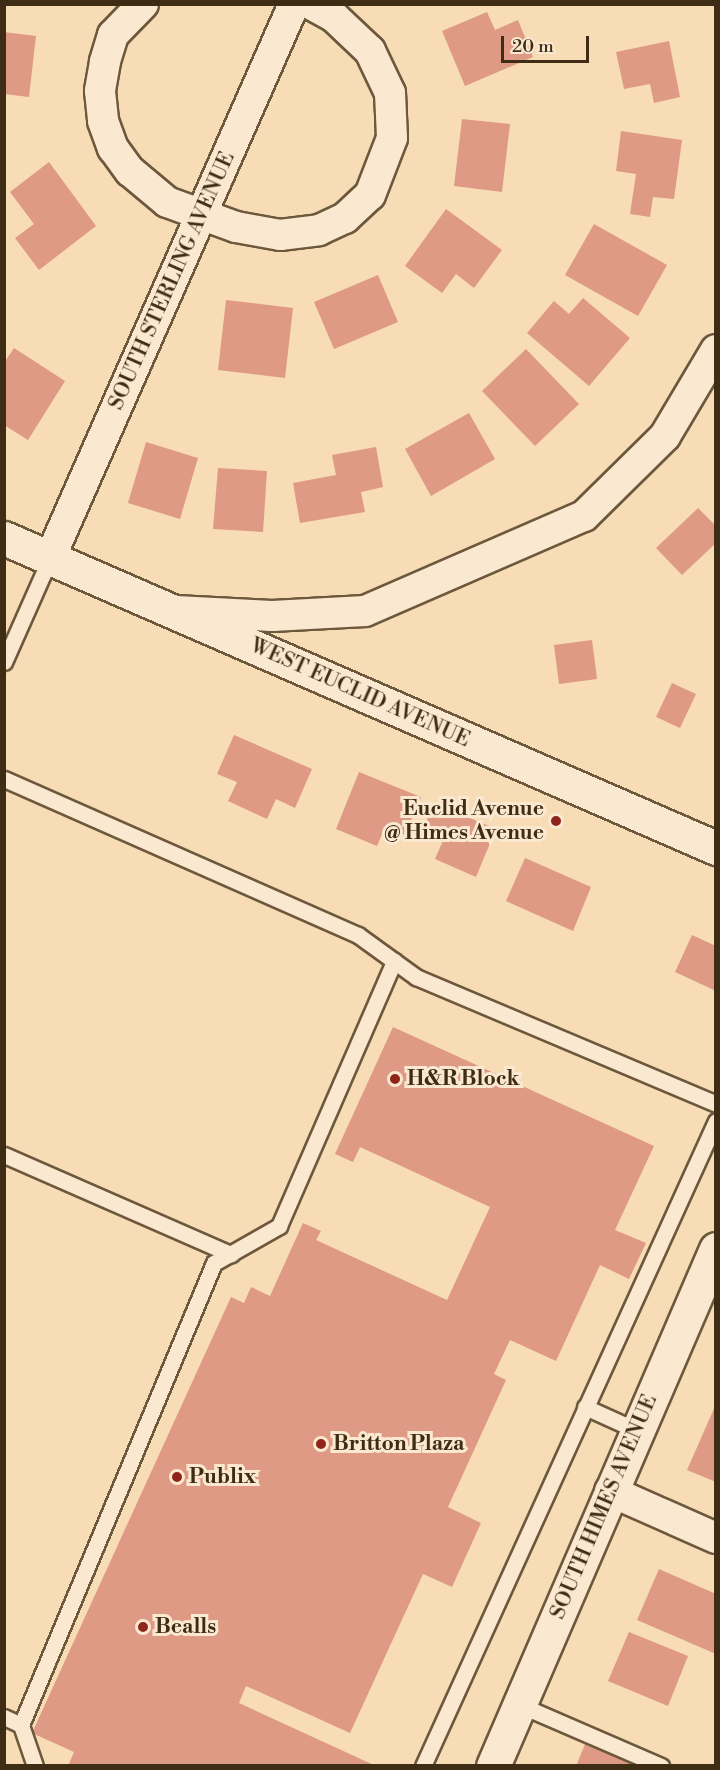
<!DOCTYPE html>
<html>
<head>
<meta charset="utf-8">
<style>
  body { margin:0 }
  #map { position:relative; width:720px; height:1770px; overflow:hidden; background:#f7dcb6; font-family:"Libre Bodoni",serif }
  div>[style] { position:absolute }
  .building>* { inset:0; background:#de9a85 }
  .roads { filter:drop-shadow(2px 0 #6d583c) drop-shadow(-2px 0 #6d583c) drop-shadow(0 2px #6d583c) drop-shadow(0 -2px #6d583c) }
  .service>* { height:15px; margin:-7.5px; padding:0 7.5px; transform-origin:7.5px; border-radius:7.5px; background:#fae8d0 }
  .minor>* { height:30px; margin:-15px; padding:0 15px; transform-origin:15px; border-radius:15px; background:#fae8d0 }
  .tertiary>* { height:33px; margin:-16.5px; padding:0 16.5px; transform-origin:16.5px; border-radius:16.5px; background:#fae8d0 }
  .dots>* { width:16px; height:16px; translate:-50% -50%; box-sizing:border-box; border:3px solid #fae8d0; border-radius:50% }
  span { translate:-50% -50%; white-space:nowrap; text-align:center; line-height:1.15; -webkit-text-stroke:6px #fae8d0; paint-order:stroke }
  .street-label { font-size:21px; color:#3f2c14 }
  .poi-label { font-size:21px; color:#3f2c14; font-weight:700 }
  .right { translate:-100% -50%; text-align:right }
  .left { translate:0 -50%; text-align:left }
  .frame { position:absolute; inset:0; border:6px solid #3f2c14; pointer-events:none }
  .scale { position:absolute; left:501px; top:36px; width:88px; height:27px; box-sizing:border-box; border:3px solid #3f2c14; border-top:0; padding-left:8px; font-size:18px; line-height:21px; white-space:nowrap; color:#3f2c14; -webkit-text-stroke:4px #fae8d0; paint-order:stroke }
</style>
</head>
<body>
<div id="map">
  <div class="building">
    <div style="clip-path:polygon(487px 12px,495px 30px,518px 20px,533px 57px,465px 86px,442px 31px)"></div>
    <div style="clip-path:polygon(4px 32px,36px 36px,29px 97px,4px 94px)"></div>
    <div style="clip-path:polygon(669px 41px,680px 97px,654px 103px,650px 84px,624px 89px,616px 52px)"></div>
    <div style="clip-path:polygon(462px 119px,510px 124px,502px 192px,454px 186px)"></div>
    <div style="clip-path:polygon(621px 131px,682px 140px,674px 199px,653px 197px,650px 217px,630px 214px,636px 174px,616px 171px)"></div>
    <div style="clip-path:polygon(49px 162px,96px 226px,39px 270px,15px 238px,34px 224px,10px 192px)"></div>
    <div style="clip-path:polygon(446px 209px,502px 250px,474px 288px,456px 274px,442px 293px,405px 266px)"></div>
    <div style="clip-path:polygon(594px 224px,667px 265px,638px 316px,565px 275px)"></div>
    <div style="clip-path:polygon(378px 275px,398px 322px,334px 349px,314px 302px)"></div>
    <div style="clip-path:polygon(583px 298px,630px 338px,589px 386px,527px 333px,554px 301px,569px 314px)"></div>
    <div style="clip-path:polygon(226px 300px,293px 308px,285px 378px,218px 370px)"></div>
    <div style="clip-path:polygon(14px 348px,65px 381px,28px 440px,4px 425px,4px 363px)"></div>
    <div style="clip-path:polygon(526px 349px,579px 404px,535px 446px,482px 391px)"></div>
    <div style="clip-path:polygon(469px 413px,495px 459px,431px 496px,405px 449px)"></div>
    <div style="clip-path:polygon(146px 442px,198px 458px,180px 519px,128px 503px)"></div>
    <div style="clip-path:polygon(376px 447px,383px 487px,361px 492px,365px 512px,300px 523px,293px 483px,336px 475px,332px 455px)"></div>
    <div style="clip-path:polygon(218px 468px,267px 471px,263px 532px,213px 529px)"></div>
    <div style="clip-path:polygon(698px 508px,716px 526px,716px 543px,682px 575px,656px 548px)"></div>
    <div style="clip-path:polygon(592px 640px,597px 679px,559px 684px,554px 645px)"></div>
    <div style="clip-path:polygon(672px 683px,696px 694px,680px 728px,656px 717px)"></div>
    <div style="clip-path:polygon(234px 735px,312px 769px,295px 808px,276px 799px,267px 819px,228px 801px,237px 782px,217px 774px)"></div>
    <div style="clip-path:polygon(359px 772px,421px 797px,405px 835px,385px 827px,377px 846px,336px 829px)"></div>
    <div style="clip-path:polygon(434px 803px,496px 829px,476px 877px,435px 859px,445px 836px,424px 827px)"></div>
    <div style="clip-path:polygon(525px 858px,591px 887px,573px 931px,506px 901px)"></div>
    <div style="clip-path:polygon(692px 935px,716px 946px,716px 991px,675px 972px)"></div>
    <div style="clip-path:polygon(393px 1027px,654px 1146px,615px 1230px,646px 1243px,629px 1279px,600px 1265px,556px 1361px,510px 1340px,494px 1374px,506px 1380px,448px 1507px,481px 1523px,452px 1587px,423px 1574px,350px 1733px,246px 1686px,239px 1703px,376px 1766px,68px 1766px,74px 1752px,32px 1733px,231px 1297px,244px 1303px,251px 1287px,270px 1296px,303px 1223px,321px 1231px,316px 1240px,447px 1300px,490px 1207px,360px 1147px,353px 1162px,335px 1154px)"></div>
    <div style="clip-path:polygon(716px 1404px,716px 1482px,687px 1470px)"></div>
    <div style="clip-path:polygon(659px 1569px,716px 1594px,716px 1654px,637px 1620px)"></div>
    <div style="clip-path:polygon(629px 1632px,688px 1656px,668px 1706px,608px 1681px)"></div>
    <div style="clip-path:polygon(585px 1744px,636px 1765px,636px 1766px,576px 1766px)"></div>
  </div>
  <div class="roads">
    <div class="service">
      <div style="left:4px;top:662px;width:114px;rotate:-66.1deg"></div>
      <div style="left:4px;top:779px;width:387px;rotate:23.8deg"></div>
      <div style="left:358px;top:935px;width:72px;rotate:35.9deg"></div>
      <div style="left:416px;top:977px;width:326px;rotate:22.9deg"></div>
      <div style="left:4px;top:1155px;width:248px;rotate:23.6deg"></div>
      <div style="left:585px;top:1407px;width:56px;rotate:24.3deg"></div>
      <div style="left:520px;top:1705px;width:154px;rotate:23.4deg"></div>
      <div style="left:4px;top:1717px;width:19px;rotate:25deg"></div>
      <div style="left:35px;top:1766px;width:43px;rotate:-108.9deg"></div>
      <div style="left:21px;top:1725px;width:501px;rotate:-67.33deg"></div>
      <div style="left:214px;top:1263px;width:75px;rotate:-29.6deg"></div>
      <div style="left:279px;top:1226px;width:289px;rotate:-66.5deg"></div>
      <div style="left:423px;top:1766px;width:708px;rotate:-65.57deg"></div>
    </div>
    <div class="minor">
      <div style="left:143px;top:4px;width:43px;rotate:134.1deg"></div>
      <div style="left:113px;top:35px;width:28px;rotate:107deg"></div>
      <div style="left:105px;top:62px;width:29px;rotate:100deg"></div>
      <div style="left:100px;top:91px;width:30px;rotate:84deg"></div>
      <div style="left:103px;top:121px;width:29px;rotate:70deg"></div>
      <div style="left:113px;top:148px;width:29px;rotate:54deg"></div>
      <div style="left:130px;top:171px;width:48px;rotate:40deg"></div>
      <div style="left:167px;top:202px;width:73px;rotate:19.9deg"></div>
      <div style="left:236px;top:227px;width:45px;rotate:10.3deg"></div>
      <div style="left:280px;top:235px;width:39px;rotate:-7deg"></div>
      <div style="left:319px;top:230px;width:29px;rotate:-25deg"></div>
      <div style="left:345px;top:218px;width:34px;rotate:-43deg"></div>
      <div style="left:370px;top:195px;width:61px;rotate:-68.9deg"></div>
      <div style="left:392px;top:138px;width:45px;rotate:-92.5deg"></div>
      <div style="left:390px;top:93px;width:47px;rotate:-115.5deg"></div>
      <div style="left:370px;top:51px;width:50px;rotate:-136.6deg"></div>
      <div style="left:334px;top:17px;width:26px;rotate:-151deg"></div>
      <div style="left:50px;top:558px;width:605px;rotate:-66.23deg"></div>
      <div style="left:176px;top:611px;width:96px;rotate:3deg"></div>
      <div style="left:272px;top:616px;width:93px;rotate:-3.1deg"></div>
      <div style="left:365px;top:611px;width:239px;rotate:-23.5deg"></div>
      <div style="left:584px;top:516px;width:114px;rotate:-44.6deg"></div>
      <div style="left:665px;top:436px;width:100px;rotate:-59.3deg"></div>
      <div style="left:610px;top:1491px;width:116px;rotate:23.9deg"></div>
    </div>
    <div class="tertiary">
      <div style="left:4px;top:538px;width:777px;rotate:23.53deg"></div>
      <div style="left:493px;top:1766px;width:563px;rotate:-66.67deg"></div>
    </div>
  </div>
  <div class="dots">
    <div style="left:556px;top:821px;background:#8f2418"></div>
    <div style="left:395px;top:1079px;background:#8f2418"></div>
    <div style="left:321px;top:1444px;background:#8f2418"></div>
    <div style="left:177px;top:1477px;background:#8f2418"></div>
    <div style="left:143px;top:1627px;background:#8f2418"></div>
  </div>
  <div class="street-label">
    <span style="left:172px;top:281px;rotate:-66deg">SOUTH STERLING AVENUE</span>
    <span style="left:360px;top:693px;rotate:24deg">WEST EUCLID AVENUE</span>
    <span style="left:604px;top:1507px;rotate:-67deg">SOUTH HIMES AVENUE</span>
  </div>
  <div class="poi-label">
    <span class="right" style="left:544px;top:821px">Euclid Avenue<br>@ Himes Avenue</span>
    <span class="left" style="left:407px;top:1079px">H&amp;R Block</span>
    <span class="left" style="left:333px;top:1444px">Britton Plaza</span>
    <span class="left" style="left:189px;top:1477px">Publix</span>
    <span class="left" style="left:155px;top:1627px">Bealls</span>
  </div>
  <div class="frame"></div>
  <div class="scale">20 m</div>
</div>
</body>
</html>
